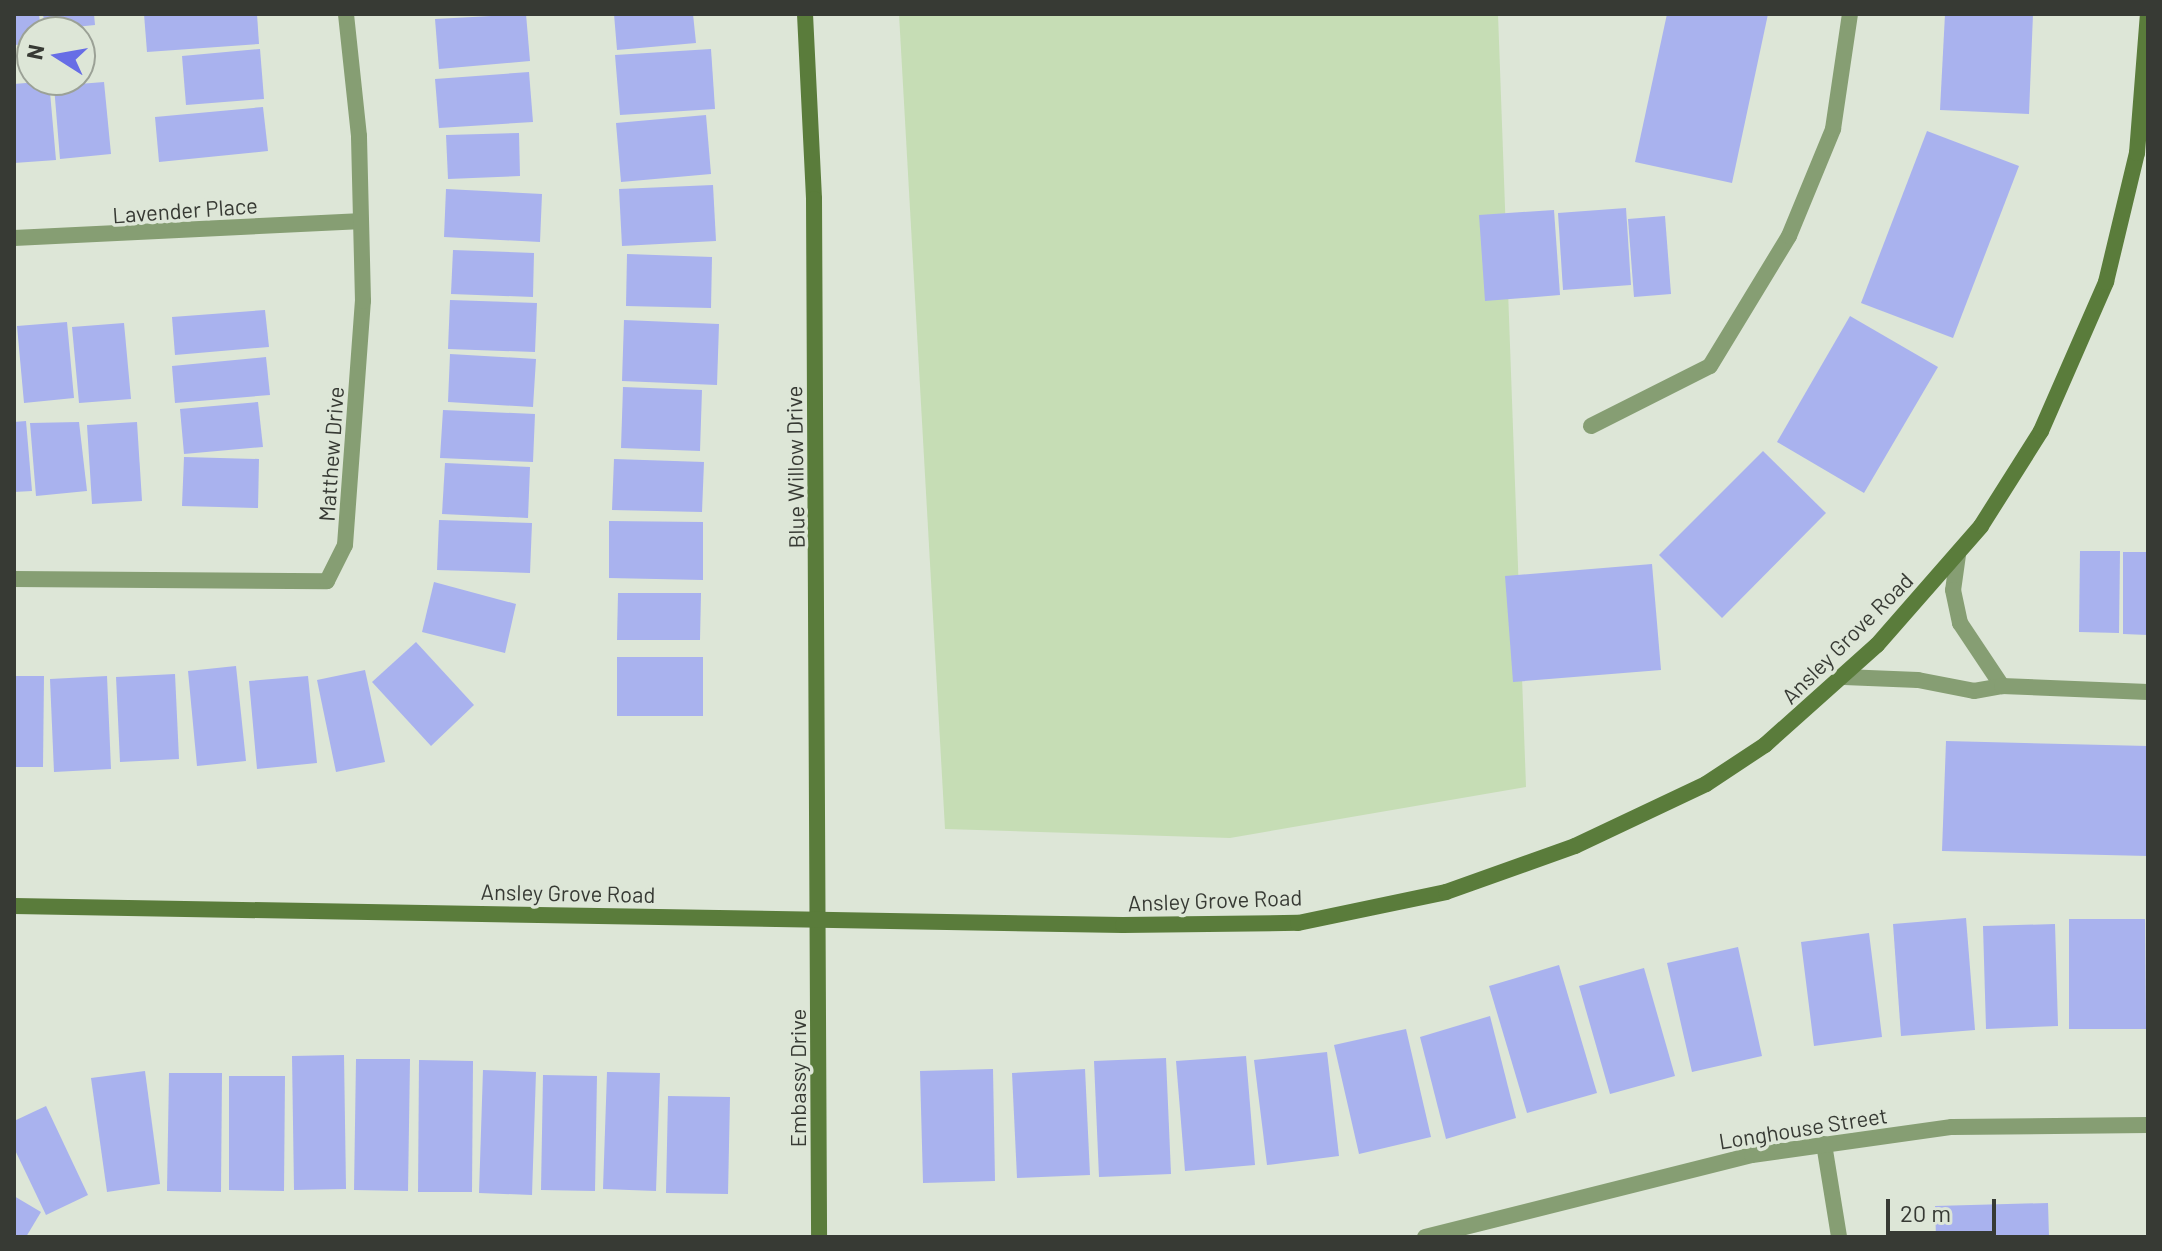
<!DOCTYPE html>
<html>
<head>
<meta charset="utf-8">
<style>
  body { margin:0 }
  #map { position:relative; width:2162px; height:1251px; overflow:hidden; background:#dde6d7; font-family:Barlow,sans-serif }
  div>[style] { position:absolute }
  .green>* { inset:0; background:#c6ddb5 }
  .building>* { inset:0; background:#a9b2ee }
  .street>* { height:16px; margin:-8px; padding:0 8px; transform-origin:8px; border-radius:8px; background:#869e73 }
  .secondary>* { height:16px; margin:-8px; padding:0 8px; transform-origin:8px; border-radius:8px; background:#5a7c3b }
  span { translate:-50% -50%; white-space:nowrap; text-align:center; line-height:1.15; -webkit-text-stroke:7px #dde6d7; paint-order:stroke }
  .street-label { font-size:22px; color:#373a34 }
  .frame { position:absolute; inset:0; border:16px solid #373a34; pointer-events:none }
  .north { position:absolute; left:16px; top:16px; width:80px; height:80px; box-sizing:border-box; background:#dde6d7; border:2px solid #9ba196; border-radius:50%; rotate:281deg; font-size:22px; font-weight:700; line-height:32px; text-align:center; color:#373a34 }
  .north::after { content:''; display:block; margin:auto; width:28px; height:36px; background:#676de6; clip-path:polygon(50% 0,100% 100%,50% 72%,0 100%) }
  .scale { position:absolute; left:1886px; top:1199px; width:110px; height:36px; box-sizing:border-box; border:4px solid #373a34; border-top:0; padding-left:10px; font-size:24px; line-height:28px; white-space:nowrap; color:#373a34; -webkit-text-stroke:6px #dde6d7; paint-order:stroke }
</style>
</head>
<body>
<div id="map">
  <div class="green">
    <div style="clip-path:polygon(899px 14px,1498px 14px,1526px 787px,1230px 838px,945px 829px)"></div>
  </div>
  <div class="building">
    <div style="clip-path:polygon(14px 14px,39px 14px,41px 32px,32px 32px,32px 44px,14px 45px)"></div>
    <div style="clip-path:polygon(43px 14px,94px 14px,95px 25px,45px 30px)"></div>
    <div style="clip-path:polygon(144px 14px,257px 14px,259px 44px,147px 52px)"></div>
    <div style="clip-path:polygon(526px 14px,530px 61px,439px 69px,435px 19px)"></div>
    <div style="clip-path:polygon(614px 14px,693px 14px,696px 43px,617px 50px)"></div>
    <div style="clip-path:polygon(1667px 14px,1768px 14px,1732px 183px,1635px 162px)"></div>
    <div style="clip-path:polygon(1945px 14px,2033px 14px,2029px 114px,1940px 110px)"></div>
    <div style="clip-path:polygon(260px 49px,264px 99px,186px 105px,182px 56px)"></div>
    <div style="clip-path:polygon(711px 49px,715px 109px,620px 115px,615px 55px)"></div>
    <div style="clip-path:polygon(529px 72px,533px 122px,439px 128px,435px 79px)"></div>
    <div style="clip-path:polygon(49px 81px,56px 160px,14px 163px,14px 84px)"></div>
    <div style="clip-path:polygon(104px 82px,111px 154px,60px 159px,54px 86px)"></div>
    <div style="clip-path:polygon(263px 107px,268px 151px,159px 162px,155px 117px)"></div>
    <div style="clip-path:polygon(706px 115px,711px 174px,621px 182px,616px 123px)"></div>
    <div style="clip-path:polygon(1927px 131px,2019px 166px,1953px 338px,1861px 303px)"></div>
    <div style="clip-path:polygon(519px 133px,520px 176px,448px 179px,446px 135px)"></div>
    <div style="clip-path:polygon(713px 185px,716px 241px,622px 246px,619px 189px)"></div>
    <div style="clip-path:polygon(446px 189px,542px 194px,540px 242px,444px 237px)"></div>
    <div style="clip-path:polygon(1626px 208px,1631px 285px,1563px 290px,1558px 213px)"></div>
    <div style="clip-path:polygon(1554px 210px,1560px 295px,1485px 301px,1479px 215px)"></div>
    <div style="clip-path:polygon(1665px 216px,1671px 294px,1634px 297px,1628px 219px)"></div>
    <div style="clip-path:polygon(453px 250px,534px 253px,533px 297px,451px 294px)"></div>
    <div style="clip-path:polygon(627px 254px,712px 257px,711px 308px,626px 306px)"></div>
    <div style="clip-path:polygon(450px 300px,537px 303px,535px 352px,448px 349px)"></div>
    <div style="clip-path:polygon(265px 310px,269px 347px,175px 355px,172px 317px)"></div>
    <div style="clip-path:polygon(1850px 316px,1938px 367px,1864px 493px,1777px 442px)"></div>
    <div style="clip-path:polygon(624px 320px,719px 324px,717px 385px,622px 381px)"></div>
    <div style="clip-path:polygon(67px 322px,74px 398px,24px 403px,17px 326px)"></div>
    <div style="clip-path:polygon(124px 323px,131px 399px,79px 403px,72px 327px)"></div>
    <div style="clip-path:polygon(450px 354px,536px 359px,533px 407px,448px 402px)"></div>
    <div style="clip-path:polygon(266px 357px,270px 395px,175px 403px,172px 366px)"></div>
    <div style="clip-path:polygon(623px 387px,702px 390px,700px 451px,621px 448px)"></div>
    <div style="clip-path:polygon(258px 402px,263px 447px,184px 454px,180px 409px)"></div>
    <div style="clip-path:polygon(443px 410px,535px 414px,533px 462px,440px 458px)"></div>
    <div style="clip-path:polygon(26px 421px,32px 491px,14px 492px,14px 422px)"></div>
    <div style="clip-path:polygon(79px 422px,87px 491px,36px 496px,30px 423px)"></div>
    <div style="clip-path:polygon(137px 422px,142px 501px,92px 504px,87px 425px)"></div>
    <div style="clip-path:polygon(1763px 451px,1826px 513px,1722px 618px,1659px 555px)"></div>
    <div style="clip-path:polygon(184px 457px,259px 459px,258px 508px,182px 506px)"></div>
    <div style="clip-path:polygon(614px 459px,704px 462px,702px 512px,612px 510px)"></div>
    <div style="clip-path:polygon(445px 463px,530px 467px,528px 518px,442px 514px)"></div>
    <div style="clip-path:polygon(439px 520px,532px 523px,530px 573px,437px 570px)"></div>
    <div style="clip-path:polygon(609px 521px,703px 522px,703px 580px,609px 578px)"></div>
    <div style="clip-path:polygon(2080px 551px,2120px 551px,2119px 633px,2079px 632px)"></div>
    <div style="clip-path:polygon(2123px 552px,2148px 552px,2148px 635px,2123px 634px)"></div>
    <div style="clip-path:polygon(1652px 564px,1661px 670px,1513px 682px,1505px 576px)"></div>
    <div style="clip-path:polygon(434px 582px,516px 604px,505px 653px,422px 632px)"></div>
    <div style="clip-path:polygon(618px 593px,701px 593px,700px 640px,617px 640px)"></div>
    <div style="clip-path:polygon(416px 642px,474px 705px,431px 746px,372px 682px)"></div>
    <div style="clip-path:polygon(617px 657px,703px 657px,703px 716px,617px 716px)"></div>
    <div style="clip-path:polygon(236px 666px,246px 761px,197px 766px,188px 671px)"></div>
    <div style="clip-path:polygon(365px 670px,385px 762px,336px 772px,317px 680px)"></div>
    <div style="clip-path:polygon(175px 674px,179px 759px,120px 762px,116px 677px)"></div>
    <div style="clip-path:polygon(14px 676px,44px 676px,43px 767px,14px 767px)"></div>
    <div style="clip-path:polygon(107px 676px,111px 769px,54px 772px,50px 679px)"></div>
    <div style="clip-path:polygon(308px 676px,317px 763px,257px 769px,249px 681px)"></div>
    <div style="clip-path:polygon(1946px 741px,2148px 746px,2148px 856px,1942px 851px)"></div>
    <div style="clip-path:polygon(1966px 918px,1975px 1030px,1901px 1036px,1893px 924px)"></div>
    <div style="clip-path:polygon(2069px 919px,2145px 919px,2146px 1029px,2069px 1029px)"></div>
    <div style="clip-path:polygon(2055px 924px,2058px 1026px,1986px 1029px,1983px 926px)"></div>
    <div style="clip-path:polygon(1869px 933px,1882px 1037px,1814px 1046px,1801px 942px)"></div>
    <div style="clip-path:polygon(1738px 947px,1762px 1056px,1692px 1072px,1667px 963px)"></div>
    <div style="clip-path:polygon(1559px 965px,1597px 1093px,1527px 1113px,1489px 986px)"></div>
    <div style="clip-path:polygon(1644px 968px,1675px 1076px,1610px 1094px,1579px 986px)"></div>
    <div style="clip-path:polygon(1490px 1016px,1516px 1118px,1446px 1139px,1420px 1037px)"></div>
    <div style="clip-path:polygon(1406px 1029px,1431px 1137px,1359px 1154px,1334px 1045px)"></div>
    <div style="clip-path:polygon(1327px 1052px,1339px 1156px,1267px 1165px,1254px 1060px)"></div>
    <div style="clip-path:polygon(344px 1055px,346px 1189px,294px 1190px,292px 1056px)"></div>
    <div style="clip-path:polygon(1246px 1056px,1255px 1165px,1185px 1171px,1176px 1061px)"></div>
    <div style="clip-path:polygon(1166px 1058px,1171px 1174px,1099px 1177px,1094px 1061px)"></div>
    <div style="clip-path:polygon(356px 1059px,410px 1059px,408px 1191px,354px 1190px)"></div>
    <div style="clip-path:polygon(419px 1060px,473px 1061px,472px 1192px,418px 1192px)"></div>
    <div style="clip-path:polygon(993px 1069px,995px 1181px,923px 1183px,920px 1071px)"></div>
    <div style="clip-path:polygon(1085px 1069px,1090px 1175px,1017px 1178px,1012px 1073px)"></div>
    <div style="clip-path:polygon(483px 1070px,536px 1072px,532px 1195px,479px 1193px)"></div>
    <div style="clip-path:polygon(145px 1071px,160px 1184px,107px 1192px,91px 1078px)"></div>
    <div style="clip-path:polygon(607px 1072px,660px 1073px,656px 1191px,603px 1189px)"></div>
    <div style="clip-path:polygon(169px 1073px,222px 1073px,221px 1192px,167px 1191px)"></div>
    <div style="clip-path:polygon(543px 1075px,597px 1076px,595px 1191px,541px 1190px)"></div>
    <div style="clip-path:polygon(229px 1076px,285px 1076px,284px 1191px,229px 1190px)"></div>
    <div style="clip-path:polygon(668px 1096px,730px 1097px,728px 1194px,666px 1193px)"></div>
    <div style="clip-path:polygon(46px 1106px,88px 1195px,46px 1215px,14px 1148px,14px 1121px)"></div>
    <div style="clip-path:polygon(14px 1196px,41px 1212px,26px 1237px,14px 1237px)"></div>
    <div style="clip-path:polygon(2048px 1203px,2049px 1237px,1936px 1237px,1935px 1206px)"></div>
  </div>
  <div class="street">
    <div style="left:14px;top:238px;width:344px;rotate:-2.8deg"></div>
    <div style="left:1591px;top:426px;width:133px;rotate:-26.8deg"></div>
    <div style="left:1710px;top:366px;width:152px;rotate:-58.7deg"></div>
    <div style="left:1789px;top:236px;width:116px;rotate:-67.6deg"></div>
    <div style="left:1833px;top:129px;width:116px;rotate:-81.6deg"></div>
    <div style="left:1958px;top:555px;width:35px;rotate:98deg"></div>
    <div style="left:1953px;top:590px;width:34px;rotate:78deg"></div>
    <div style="left:1960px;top:623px;width:76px;rotate:56.3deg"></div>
    <div style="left:14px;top:579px;width:313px;rotate:0.4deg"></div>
    <div style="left:327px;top:581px;width:40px;rotate:-63.4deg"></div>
    <div style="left:345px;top:545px;width:245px;rotate:-85.8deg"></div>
    <div style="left:363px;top:301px;width:165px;rotate:-91.4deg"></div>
    <div style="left:359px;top:136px;width:123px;rotate:-96.1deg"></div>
    <div style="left:1844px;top:677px;width:74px;rotate:2.3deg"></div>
    <div style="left:1918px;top:680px;width:57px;rotate:11.1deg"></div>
    <div style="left:1974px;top:691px;width:28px;rotate:-10deg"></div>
    <div style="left:2002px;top:686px;width:146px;rotate:2.4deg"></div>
    <div style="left:1824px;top:1144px;width:94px;rotate:80.8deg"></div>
    <div style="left:1425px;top:1237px;width:337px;rotate:-14.1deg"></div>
    <div style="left:1752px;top:1155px;width:202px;rotate:-8deg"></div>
    <div style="left:1952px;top:1127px;width:196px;rotate:-0.6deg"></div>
  </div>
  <div class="secondary">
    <div style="left:805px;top:14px;width:185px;rotate:87.2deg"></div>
    <div style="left:814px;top:199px;width:1038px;rotate:89.72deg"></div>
    <div style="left:14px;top:906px;width:1109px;rotate:0.98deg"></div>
    <div style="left:1123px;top:925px;width:175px;rotate:-0.7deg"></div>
    <div style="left:1298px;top:923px;width:151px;rotate:-11.8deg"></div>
    <div style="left:1446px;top:892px;width:137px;rotate:-19.6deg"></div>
    <div style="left:1575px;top:846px;width:145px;rotate:-25.3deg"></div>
    <div style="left:1706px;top:784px;width:71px;rotate:-33.5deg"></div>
    <div style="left:1765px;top:745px;width:150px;rotate:-41.8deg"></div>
    <div style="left:1877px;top:645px;width:158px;rotate:-48.8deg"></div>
    <div style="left:1981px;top:526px;width:112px;rotate:-57.7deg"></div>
    <div style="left:2041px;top:431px;width:163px;rotate:-66.4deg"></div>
    <div style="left:2106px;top:282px;width:133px;rotate:-76.5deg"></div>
    <div style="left:2137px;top:153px;width:139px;rotate:-85.5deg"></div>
  </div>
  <div class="street-label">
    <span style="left:185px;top:210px;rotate:-4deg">Lavender Place</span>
    <span style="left:331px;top:454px;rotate:-86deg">Matthew Drive</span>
    <span style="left:795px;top:467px;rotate:-91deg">Blue Willow Drive</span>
    <span style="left:1847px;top:638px;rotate:-45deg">Ansley Grove Road</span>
    <span style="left:568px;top:893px;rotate:1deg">Ansley Grove Road</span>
    <span style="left:1215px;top:900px;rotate:-2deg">Ansley Grove Road</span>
    <span style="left:798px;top:1078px;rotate:-90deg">Embassy Drive</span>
    <span style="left:1803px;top:1128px;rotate:-9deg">Longhouse Street</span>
  </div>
  <div class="frame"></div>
  <div class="north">N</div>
  <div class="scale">20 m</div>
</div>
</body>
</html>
